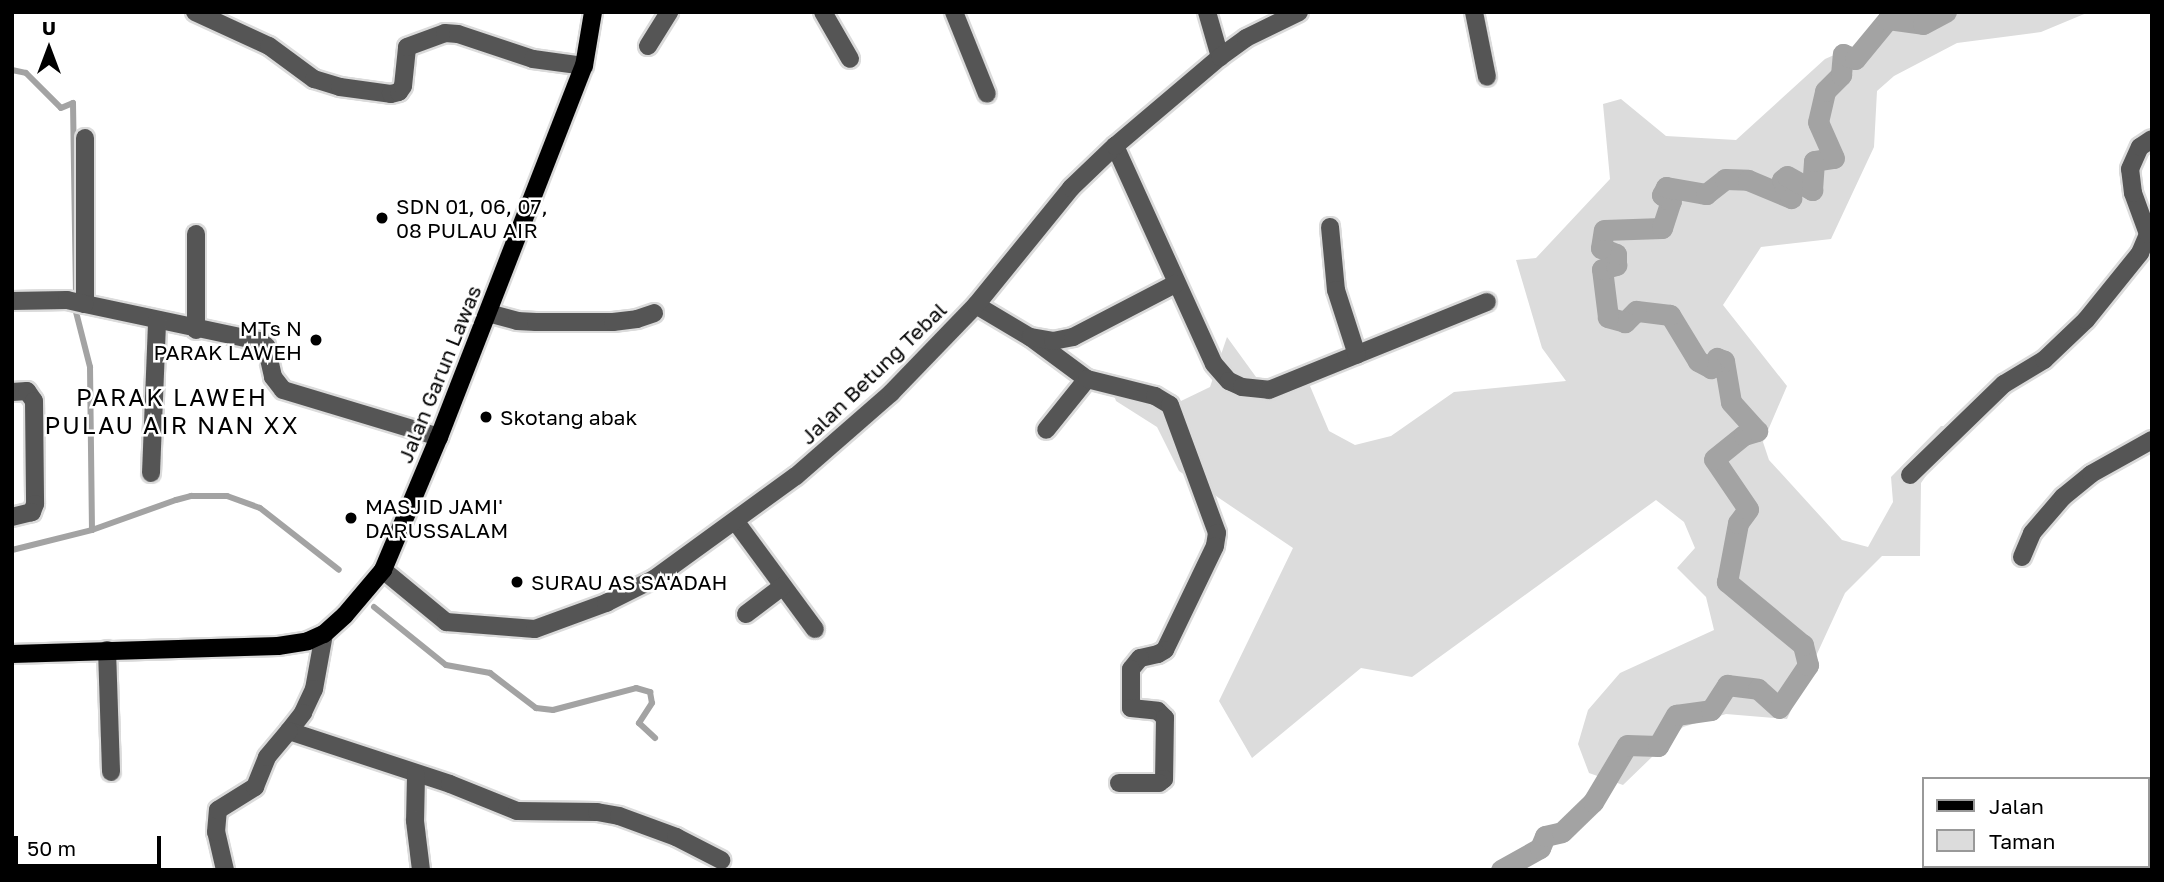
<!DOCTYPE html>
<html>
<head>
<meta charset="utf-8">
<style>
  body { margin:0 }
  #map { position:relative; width:2164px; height:882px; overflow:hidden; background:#fff; font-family:"Golos Text",sans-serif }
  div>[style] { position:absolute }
  .green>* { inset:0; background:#dcdcdc }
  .stream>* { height:6px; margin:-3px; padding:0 3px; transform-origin:3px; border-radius:3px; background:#a3a3a3 }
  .canal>* { height:21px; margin:-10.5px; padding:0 10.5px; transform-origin:10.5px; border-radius:10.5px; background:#a3a3a3 }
  .roads { filter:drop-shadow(2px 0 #dbdbdb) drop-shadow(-2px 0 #dbdbdb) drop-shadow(0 2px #dbdbdb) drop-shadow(0 -2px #dbdbdb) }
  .minor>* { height:18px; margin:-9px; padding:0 9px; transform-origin:9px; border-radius:9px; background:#555 }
  .major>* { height:18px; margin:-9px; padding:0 9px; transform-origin:9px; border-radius:9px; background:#000 }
  .dots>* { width:19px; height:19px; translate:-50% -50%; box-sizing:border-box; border:4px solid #fff; border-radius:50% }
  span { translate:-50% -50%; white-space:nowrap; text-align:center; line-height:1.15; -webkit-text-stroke:5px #fff; paint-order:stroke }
  .poi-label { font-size:21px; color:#000 }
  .left { translate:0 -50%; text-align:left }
  .right { translate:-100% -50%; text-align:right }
  .street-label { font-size:21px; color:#000 }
  .quarter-label { font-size:24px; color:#000; letter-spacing:2px }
  .frame { position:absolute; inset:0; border:14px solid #000; pointer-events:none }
  .legend { position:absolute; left:1922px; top:777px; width:228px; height:91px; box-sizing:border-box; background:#fff; border:2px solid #999; margin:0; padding:9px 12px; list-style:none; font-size:21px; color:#000 }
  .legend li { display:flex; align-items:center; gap:14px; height:35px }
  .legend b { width:35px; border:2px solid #999 }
  .north { position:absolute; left:14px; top:14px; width:70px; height:70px; -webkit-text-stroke:5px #fff; paint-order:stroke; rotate:0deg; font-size:19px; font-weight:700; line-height:28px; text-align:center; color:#000 }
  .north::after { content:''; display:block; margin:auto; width:24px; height:32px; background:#000; clip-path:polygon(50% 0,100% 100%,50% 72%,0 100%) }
  .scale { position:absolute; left:14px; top:836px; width:147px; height:32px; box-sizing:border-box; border:4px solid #000; border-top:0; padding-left:9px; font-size:21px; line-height:24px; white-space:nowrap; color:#000; -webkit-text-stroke:5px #fff; paint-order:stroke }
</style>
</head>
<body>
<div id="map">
  <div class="green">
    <div style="clip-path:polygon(1932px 12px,2089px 12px,2041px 32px,1957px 43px,1894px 76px,1877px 91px,1874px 147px,1831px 239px,1761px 247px,1723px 305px,1787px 386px,1763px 442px,1769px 460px,1842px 540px,1868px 547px,1893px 502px,1891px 477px,1941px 426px,1960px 427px,1921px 483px,1920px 556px,1882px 556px,1845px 593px,1787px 719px,1726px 714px,1683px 727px,1623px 785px,1589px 773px,1578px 744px,1588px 710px,1620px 673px,1714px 630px,1706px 597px,1677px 568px,1695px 548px,1684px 522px,1656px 500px,1412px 677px,1361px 668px,1252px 758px,1219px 701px,1293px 548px,1179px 471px,1157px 427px,1116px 401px,1109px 381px,1181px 401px,1210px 387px,1227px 337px,1264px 388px,1307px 379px,1329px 431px,1355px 445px,1391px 436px,1454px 392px,1566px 381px,1542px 348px,1516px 260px,1536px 258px,1610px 179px,1603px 104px,1621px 99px,1666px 136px,1736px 140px,1825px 59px)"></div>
  </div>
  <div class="stream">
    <div style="left:12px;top:70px;width:14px;rotate:12deg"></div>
    <div style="left:26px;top:73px;width:49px;rotate:45deg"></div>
    <div style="left:61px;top:108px;width:13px;rotate:-23deg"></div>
    <div style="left:73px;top:103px;width:192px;rotate:89.1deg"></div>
    <div style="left:76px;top:312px;width:57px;rotate:75.7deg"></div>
    <div style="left:90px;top:367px;width:163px;rotate:89.3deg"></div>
    <div style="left:92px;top:530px;width:89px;rotate:-19.7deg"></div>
    <div style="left:176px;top:500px;width:16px;rotate:-15deg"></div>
    <div style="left:191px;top:496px;width:36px"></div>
    <div style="left:227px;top:496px;width:35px;rotate:20deg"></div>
    <div style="left:260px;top:508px;width:100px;rotate:38.1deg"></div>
    <div style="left:12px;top:550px;width:82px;rotate:-14deg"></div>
    <div style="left:374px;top:607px;width:92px;rotate:38.9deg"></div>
    <div style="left:446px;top:665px;width:45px;rotate:10.3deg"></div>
    <div style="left:490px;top:673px;width:58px;rotate:37.3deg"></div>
    <div style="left:536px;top:708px;width:17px;rotate:7deg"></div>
    <div style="left:553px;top:710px;width:86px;rotate:-14.8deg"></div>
    <div style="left:636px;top:688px;width:15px;rotate:16deg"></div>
    <div style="left:650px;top:692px;width:11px;rotate:80deg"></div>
    <div style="left:652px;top:703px;width:24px;rotate:123deg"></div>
    <div style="left:639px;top:723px;width:22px;rotate:43deg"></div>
  </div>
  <div class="canal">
    <div style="left:1501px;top:870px;width:45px;rotate:-29.4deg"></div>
    <div style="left:1540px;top:848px;width:13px;rotate:-67deg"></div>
    <div style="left:1545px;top:836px;width:17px;rotate:-13deg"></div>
    <div style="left:1562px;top:832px;width:43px;rotate:-44.1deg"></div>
    <div style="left:1593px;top:802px;width:66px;rotate:-59.2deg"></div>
    <div style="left:1627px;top:745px;width:31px;rotate:2deg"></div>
    <div style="left:1658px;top:746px;width:36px;rotate:-60deg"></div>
    <div style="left:1676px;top:715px;width:35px;rotate:-8deg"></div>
    <div style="left:1711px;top:710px;width:30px;rotate:-57deg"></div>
    <div style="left:1727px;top:685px;width:31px;rotate:7deg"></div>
    <div style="left:1758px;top:689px;width:28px;rotate:42deg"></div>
    <div style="left:1779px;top:708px;width:52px;rotate:-56deg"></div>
    <div style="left:1808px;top:665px;width:21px;rotate:-104deg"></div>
    <div style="left:1803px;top:645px;width:99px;rotate:-140.3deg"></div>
    <div style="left:1727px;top:582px;width:60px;rotate:-79.4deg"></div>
    <div style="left:1738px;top:523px;width:17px;rotate:-54deg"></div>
    <div style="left:1748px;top:509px;width:60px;rotate:-124.2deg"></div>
    <div style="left:1714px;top:459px;width:38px;rotate:-39deg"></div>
    <div style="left:1744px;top:435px;width:14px;rotate:-17deg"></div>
    <div style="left:1757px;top:431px;width:39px;rotate:-132deg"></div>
    <div style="left:1731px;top:402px;width:42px;rotate:-99.7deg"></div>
    <div style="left:1724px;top:361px;width:8px;rotate:-157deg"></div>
    <div style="left:1717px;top:358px;width:12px;rotate:121deg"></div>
    <div style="left:1711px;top:368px;width:15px;rotate:-152deg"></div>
    <div style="left:1698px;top:361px;width:54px;rotate:-121.3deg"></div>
    <div style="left:1670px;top:315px;width:34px;rotate:-173deg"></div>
    <div style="left:1636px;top:311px;width:16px;rotate:135deg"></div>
    <div style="left:1625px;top:322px;width:18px;rotate:-164deg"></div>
    <div style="left:1608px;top:317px;width:48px;rotate:-97.1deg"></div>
    <div style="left:1602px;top:269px;width:15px;rotate:-16deg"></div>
    <div style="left:1616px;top:265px;width:11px;rotate:-90deg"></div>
    <div style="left:1616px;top:254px;width:16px;rotate:-158deg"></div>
    <div style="left:1601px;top:248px;width:18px;rotate:-81deg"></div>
    <div style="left:1604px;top:230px;width:58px;rotate:-2deg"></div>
    <div style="left:1662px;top:228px;width:28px;rotate:-72deg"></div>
    <div style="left:1671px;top:201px;width:11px;rotate:-146deg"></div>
    <div style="left:1662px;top:195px;width:9px;rotate:-63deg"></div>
    <div style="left:1666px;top:187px;width:41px;rotate:9.9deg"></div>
    <div style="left:1706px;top:194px;width:24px;rotate:-38deg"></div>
    <div style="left:1725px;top:179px;width:23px;rotate:2deg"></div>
    <div style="left:1748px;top:180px;width:47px;rotate:22.7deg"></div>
    <div style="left:1791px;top:198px;width:20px;rotate:-117deg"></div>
    <div style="left:1782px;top:180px;width:6px;rotate:-39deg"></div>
    <div style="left:1787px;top:176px;width:29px;rotate:29deg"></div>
    <div style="left:1812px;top:190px;width:29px;rotate:-86deg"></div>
    <div style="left:1814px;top:161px;width:20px;rotate:-9deg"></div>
    <div style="left:1834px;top:158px;width:39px;rotate:-114deg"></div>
    <div style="left:1818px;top:122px;width:32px;rotate:-77deg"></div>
    <div style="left:1825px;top:91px;width:23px;rotate:-45deg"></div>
    <div style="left:1841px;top:75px;width:21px;rotate:-85deg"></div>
    <div style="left:1843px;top:54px;width:13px;rotate:23deg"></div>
    <div style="left:1855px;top:59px;width:52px;rotate:-50.5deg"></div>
    <div style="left:1888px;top:19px;width:35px;rotate:8deg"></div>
    <div style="left:1923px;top:24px;width:26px;rotate:-28deg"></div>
  </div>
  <div class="roads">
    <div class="minor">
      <div style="left:195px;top:12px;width:81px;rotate:24.7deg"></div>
      <div style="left:269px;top:46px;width:56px;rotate:36.3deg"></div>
      <div style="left:314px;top:79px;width:27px;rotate:17deg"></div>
      <div style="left:340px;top:87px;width:51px;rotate:7.8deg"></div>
      <div style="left:391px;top:94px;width:8px;rotate:-14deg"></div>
      <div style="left:399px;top:92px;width:7px;rotate:-56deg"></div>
      <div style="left:403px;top:86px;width:39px;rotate:-84deg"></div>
      <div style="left:407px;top:47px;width:40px;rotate:-20.2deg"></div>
      <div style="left:445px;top:33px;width:13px;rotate:4deg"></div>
      <div style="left:458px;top:34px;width:79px;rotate:18.4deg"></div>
      <div style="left:533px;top:59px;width:51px;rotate:7.8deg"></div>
      <div style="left:823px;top:12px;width:54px;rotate:60.1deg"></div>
      <div style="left:954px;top:12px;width:88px;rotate:68.1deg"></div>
      <div style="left:1207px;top:12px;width:47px;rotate:73.9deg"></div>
      <div style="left:1474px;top:12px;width:66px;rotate:78.7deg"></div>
      <div style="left:648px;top:46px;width:40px;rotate:-58deg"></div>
      <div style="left:85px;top:138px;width:166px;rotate:90deg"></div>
      <div style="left:85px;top:304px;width:178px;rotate:12deg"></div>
      <div style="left:259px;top:341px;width:9px;rotate:36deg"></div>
      <div style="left:266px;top:346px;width:32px;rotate:77deg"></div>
      <div style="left:273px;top:377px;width:16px;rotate:52deg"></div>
      <div style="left:283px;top:390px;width:163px;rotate:16.8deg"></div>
      <div style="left:1115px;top:146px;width:239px;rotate:65.6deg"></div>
      <div style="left:1214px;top:364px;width:23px;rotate:49deg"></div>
      <div style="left:1229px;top:381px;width:14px;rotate:25deg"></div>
      <div style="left:1242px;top:387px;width:27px;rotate:6deg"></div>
      <div style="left:1269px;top:390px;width:235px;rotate:-22deg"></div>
      <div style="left:1330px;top:227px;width:63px;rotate:84.6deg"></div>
      <div style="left:1336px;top:290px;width:68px;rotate:72.1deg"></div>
      <div style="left:196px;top:234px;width:96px;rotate:90deg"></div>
      <div style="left:12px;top:301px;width:55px;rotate:-1deg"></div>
      <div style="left:67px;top:300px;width:18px;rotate:13deg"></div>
      <div style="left:976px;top:305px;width:63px;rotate:30.7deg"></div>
      <div style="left:1030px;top:337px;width:71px;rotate:36.4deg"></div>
      <div style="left:1087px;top:379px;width:65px;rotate:128.8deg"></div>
      <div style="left:488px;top:313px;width:30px;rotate:15deg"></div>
      <div style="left:517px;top:321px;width:19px;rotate:3deg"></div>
      <div style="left:536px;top:322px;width:77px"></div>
      <div style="left:613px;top:322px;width:24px;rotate:-7deg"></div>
      <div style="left:637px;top:319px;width:18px;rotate:-19deg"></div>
      <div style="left:1031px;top:337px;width:22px;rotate:10deg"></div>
      <div style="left:1053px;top:341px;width:20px;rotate:-11deg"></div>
      <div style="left:1073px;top:337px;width:115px;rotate:-27.5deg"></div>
      <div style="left:1087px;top:379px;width:70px;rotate:14deg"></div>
      <div style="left:1155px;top:396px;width:17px;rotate:31deg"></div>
      <div style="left:1170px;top:405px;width:136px;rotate:69.8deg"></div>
      <div style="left:1217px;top:533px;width:13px;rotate:99deg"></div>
      <div style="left:1215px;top:546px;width:115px;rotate:115.7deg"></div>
      <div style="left:1165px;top:650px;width:8px;rotate:150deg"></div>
      <div style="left:1158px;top:654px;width:18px;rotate:167deg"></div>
      <div style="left:1140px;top:658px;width:14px;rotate:129deg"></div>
      <div style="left:1131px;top:669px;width:39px;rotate:90deg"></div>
      <div style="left:1131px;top:708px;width:27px;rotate:6deg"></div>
      <div style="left:1158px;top:711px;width:10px;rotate:45deg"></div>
      <div style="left:1165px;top:718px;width:61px;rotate:90.9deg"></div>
      <div style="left:1164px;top:779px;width:6px;rotate:141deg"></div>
      <div style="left:1159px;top:783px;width:40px;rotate:180deg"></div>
      <div style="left:12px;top:392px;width:15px;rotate:-4deg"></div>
      <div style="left:27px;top:391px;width:12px;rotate:55deg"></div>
      <div style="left:34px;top:401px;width:103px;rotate:89.4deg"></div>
      <div style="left:35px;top:504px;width:9px;rotate:111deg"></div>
      <div style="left:32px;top:512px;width:21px;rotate:166deg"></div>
      <div style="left:151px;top:473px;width:152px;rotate:-87.7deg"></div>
      <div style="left:1910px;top:475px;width:131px;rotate:-44.1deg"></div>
      <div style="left:2004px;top:384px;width:47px;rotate:-31deg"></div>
      <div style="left:2044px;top:360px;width:58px;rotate:-43.6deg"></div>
      <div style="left:2086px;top:320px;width:86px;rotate:-51.1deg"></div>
      <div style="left:2140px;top:253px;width:21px;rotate:-67deg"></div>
      <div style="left:2148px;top:234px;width:44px;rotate:-110.1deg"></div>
      <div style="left:2133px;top:193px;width:24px;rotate:-97deg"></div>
      <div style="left:2130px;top:169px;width:24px;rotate:-66deg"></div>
      <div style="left:2140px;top:147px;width:14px;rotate:-34deg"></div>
      <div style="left:736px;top:522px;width:133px;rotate:53.6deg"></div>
      <div style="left:2022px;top:557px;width:26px;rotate:-67deg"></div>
      <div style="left:2032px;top:533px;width:48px;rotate:-49.3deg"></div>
      <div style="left:2063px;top:497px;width:36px;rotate:-39deg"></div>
      <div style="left:2091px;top:474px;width:70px;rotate:-29.1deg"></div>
      <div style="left:383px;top:570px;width:82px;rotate:39.5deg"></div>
      <div style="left:446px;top:622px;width:89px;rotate:4.5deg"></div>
      <div style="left:535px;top:629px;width:76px;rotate:-20.1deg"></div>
      <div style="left:606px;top:603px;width:54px;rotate:-26.6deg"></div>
      <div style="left:654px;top:579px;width:175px;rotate:-36deg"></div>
      <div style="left:796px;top:476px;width:126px;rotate:-41.1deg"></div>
      <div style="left:891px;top:393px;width:122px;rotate:-46deg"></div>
      <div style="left:976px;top:305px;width:151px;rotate:-50.9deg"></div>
      <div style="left:1071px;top:188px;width:61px;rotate:-43.7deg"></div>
      <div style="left:1115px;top:146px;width:138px;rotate:-40.3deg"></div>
      <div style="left:1220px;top:57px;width:32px;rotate:-36deg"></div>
      <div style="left:1246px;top:38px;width:59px;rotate:-26.1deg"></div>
      <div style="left:746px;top:614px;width:46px;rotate:-37.1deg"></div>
      <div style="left:324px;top:634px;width:56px;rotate:100.3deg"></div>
      <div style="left:314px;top:689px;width:26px;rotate:115deg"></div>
      <div style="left:303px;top:713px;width:23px;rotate:128deg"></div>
      <div style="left:289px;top:731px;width:169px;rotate:18.2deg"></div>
      <div style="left:450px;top:784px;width:72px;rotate:21.9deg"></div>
      <div style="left:517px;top:811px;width:80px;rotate:0.7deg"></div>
      <div style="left:597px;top:812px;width:22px;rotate:10deg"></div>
      <div style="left:619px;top:816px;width:61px;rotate:20.2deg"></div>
      <div style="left:676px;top:837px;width:51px;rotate:27.1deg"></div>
      <div style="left:107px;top:650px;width:122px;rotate:88.1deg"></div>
      <div style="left:416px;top:775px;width:46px;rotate:91.2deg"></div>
      <div style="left:415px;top:821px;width:49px;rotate:83deg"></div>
      <div style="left:2136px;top:866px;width:14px;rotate:17deg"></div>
      <div style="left:225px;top:870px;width:39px;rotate:-103deg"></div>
      <div style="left:216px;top:832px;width:22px;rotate:-85deg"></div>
      <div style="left:218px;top:810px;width:44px;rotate:-31.9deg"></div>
      <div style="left:255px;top:787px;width:32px;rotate:-68deg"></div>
      <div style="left:267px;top:757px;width:34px;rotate:-50deg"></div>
    </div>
    <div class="major">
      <div style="left:12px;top:654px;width:266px;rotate:-1.7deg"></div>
      <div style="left:278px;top:646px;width:30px;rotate:-9deg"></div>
      <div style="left:308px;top:641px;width:17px;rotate:-24deg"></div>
      <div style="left:324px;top:634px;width:28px;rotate:-42deg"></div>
      <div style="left:345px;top:615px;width:59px;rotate:-49.8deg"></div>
      <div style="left:383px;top:570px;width:144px;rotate:-67.2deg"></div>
      <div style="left:439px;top:437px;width:398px;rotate:-68.7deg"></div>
      <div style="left:584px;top:66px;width:55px;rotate:-80.5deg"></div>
    </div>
  </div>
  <div class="dots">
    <div style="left:382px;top:218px;background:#000"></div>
    <div style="left:316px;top:340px;background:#000"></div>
    <div style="left:486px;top:417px;background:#000"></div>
    <div style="left:351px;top:518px;background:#000"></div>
    <div style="left:517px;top:582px;background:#000"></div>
  </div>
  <div class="poi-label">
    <span class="left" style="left:396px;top:218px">SDN 01, 06, 07,<br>08 PULAU AIR</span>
    <span class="right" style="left:302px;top:340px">MTs N<br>PARAK LAWEH</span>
    <span class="left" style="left:500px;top:417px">Skotang abak</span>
    <span class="left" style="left:365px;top:518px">MASJID JAMI'<br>DARUSSALAM</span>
    <span class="left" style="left:531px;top:582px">SURAU AS SA'ADAH</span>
  </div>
  <div class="street-label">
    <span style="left:873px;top:373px;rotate:-44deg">Jalan Betung Tebal</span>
    <span style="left:439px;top:374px;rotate:-68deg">Jalan Garun Lawas</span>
  </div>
  <div class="quarter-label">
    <span style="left:172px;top:411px">PARAK LAWEH<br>PULAU AIR NAN XX</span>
  </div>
  <div class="frame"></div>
  <ul class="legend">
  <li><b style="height:9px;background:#000"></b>Jalan</li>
  <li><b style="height:19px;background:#dcdcdc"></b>Taman</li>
  </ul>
  <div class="north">U</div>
  <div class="scale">50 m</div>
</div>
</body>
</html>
